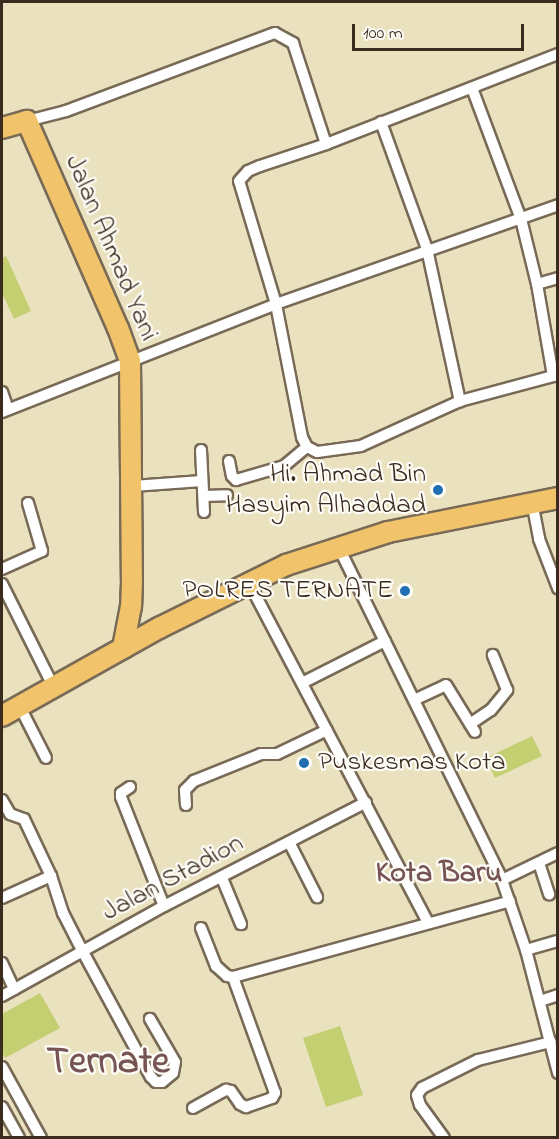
<!DOCTYPE html>
<html>
<head>
<meta charset="utf-8">
<style>
  body { margin:0 }
  #map { position:relative; width:559px; height:1139px; overflow:hidden; background:#eae1bf; font-family:"Indie Flower",sans-serif }
  div>[style] { position:absolute }
  .green>* { inset:0; background:#c3cf71 }
  .roads { filter:drop-shadow(2px 0 #786a56) drop-shadow(-2px 0 #786a56) drop-shadow(0 2px #786a56) drop-shadow(0 -2px #786a56) }
  .street>* { height:10px; margin:-5px; padding:0 5px; transform-origin:5px; border-radius:5px; background:#fff }
  .highway>* { height:20px; margin:-10px; padding:0 10px; transform-origin:10px; border-radius:10px; background:#f1c36a }
  .dots>* { width:16px; height:16px; translate:-50% -50%; box-sizing:border-box; border:3px solid #fdfcf7; border-radius:50% }
  span { translate:-50% -50%; white-space:nowrap; text-align:center; line-height:1.15; -webkit-text-stroke:4.5px #fdfcf7; paint-order:stroke }
  .street-label { font-size:27px; color:#3b2a1e }
  .poi-label { font-size:27px; color:#3b2a1e }
  .right { translate:-100% -50%; text-align:right }
  .left { translate:0 -50%; text-align:left }
  .quarter-label { font-size:30px; color:#775454; font-weight:700 }
  .town-label { font-size:39px; color:#775454; font-weight:700 }
  .frame { position:absolute; inset:0; border:3px solid #3b2a1e; pointer-events:none }
  .scale { position:absolute; left:352px; top:24px; width:172px; height:27px; box-sizing:border-box; border:3px solid #3b2a1e; border-top:0; padding-left:8px; font-size:18px; line-height:21px; white-space:nowrap; color:#3b2a1e; -webkit-text-stroke:4px #fdfcf7; paint-order:stroke }
</style>
</head>
<body>
<div id="map">
  <div class="green">
    <div style="clip-path:polygon(6px 256px,31px 311px,14px 319px,2px 293px,2px 258px)"></div>
    <div style="clip-path:polygon(532px 736px,542px 756px,495px 778px,486px 758px)"></div>
    <div style="clip-path:polygon(40px 993px,60px 1028px,5px 1058px,2px 1052px,2px 1014px)"></div>
    <div style="clip-path:polygon(340px 1026px,363px 1095px,326px 1107px,303px 1038px)"></div>
  </div>
  <div class="roads">
    <div class="street">
      <div style="left:472px;top:88px;width:140px;rotate:69.5deg"></div>
      <div style="left:521px;top:219px;width:67px;rotate:76.2deg"></div>
      <div style="left:537px;top:284px;width:93px;rotate:80.1deg"></div>
      <div style="left:553px;top:376px;width:5px;rotate:-11deg"></div>
      <div style="left:27px;top:121px;width:40px;rotate:-14.4deg"></div>
      <div style="left:66px;top:111px;width:223px;rotate:-20.5deg"></div>
      <div style="left:275px;top:33px;width:21px;rotate:29deg"></div>
      <div style="left:293px;top:43px;width:106px;rotate:71.9deg"></div>
      <div style="left:381px;top:122px;width:135px;rotate:70.1deg"></div>
      <div style="left:427px;top:249px;width:156px;rotate:77.8deg"></div>
      <div style="left:460px;top:401px;width:96px;rotate:-15deg"></div>
      <div style="left:537px;top:284px;width:22px;rotate:-16deg"></div>
      <div style="left:2px;top:392px;width:18px;rotate:71deg"></div>
      <div style="left:460px;top:401px;width:109px;rotate:155.6deg"></div>
      <div style="left:361px;top:446px;width:44px;rotate:172.2deg"></div>
      <div style="left:317px;top:452px;width:11px;rotate:-153deg"></div>
      <div style="left:307px;top:447px;width:11px;rotate:-117deg"></div>
      <div style="left:302px;top:437px;width:136px;rotate:-101.1deg"></div>
      <div style="left:276px;top:304px;width:128px;rotate:-106.7deg"></div>
      <div style="left:239px;top:181px;width:13px;rotate:-48deg"></div>
      <div style="left:248px;top:171px;width:13px;rotate:-23deg"></div>
      <div style="left:260px;top:166px;width:70px;rotate:-18.4deg"></div>
      <div style="left:326px;top:144px;width:249px;rotate:-21.2deg"></div>
      <div style="left:2px;top:412px;width:295px;rotate:-21.5deg"></div>
      <div style="left:276px;top:304px;width:299px;rotate:-19.3deg"></div>
      <div style="left:201px;top:450px;width:62px;rotate:87.2deg"></div>
      <div style="left:229px;top:461px;width:15px;rotate:79deg"></div>
      <div style="left:232px;top:476px;width:6px;rotate:45deg"></div>
      <div style="left:236px;top:480px;width:50px;rotate:-16.3deg"></div>
      <div style="left:284px;top:466px;width:30px;rotate:-40deg"></div>
      <div style="left:133px;top:486px;width:69px;rotate:-4.1deg"></div>
      <div style="left:204px;top:496px;width:23px;rotate:-2deg"></div>
      <div style="left:532px;top:502px;width:38px;rotate:79deg"></div>
      <div style="left:539px;top:539px;width:53px;rotate:68.8deg"></div>
      <div style="left:338px;top:546px;width:372px;rotate:63.8deg"></div>
      <div style="left:502px;top:880px;width:74px;rotate:71.1deg"></div>
      <div style="left:526px;top:950px;width:127px;rotate:75.4deg"></div>
      <div style="left:2px;top:569px;width:44px;rotate:-24.2deg"></div>
      <div style="left:42px;top:551px;width:50px;rotate:-106.3deg"></div>
      <div style="left:249px;top:583px;width:383px;rotate:62.2deg"></div>
      <div style="left:2px;top:584px;width:116px;rotate:63.4deg"></div>
      <div style="left:302px;top:683px;width:93px;rotate:-26.8deg"></div>
      <div style="left:414px;top:700px;width:35px;rotate:-25deg"></div>
      <div style="left:446px;top:685px;width:55px;rotate:58.3deg"></div>
      <div style="left:20px;top:707px;width:57px;rotate:63deg"></div>
      <div style="left:470px;top:724px;width:25px;rotate:-34deg"></div>
      <div style="left:491px;top:710px;width:26px;rotate:-51deg"></div>
      <div style="left:507px;top:690px;width:38px;rotate:-112deg"></div>
      <div style="left:130px;top:787px;width:11px;rotate:146deg"></div>
      <div style="left:121px;top:793px;width:4px;rotate:90deg"></div>
      <div style="left:121px;top:797px;width:117px;rotate:68.5deg"></div>
      <div style="left:2px;top:800px;width:16px;rotate:60deg"></div>
      <div style="left:10px;top:814px;width:15px;rotate:20deg"></div>
      <div style="left:24px;top:819px;width:63px;rotate:64.7deg"></div>
      <div style="left:51px;top:876px;width:39px;rotate:72deg"></div>
      <div style="left:63px;top:913px;width:44px;rotate:62.9deg"></div>
      <div style="left:83px;top:952px;width:142px;rotate:61.5deg"></div>
      <div style="left:151px;top:1077px;width:7px;rotate:45deg"></div>
      <div style="left:156px;top:1082px;width:6px"></div>
      <div style="left:162px;top:1082px;width:14px;rotate:-39deg"></div>
      <div style="left:173px;top:1073px;width:11px;rotate:-80deg"></div>
      <div style="left:175px;top:1062px;width:50px;rotate:-120.2deg"></div>
      <div style="left:186px;top:805px;width:15px;rotate:-94deg"></div>
      <div style="left:185px;top:790px;width:13px;rotate:-45deg"></div>
      <div style="left:194px;top:781px;width:72px;rotate:-21.9deg"></div>
      <div style="left:261px;top:754px;width:16px"></div>
      <div style="left:277px;top:754px;width:55px;rotate:-25.6deg"></div>
      <div style="left:289px;top:842px;width:62px;rotate:63deg"></div>
      <div style="left:539px;top:863px;width:33px;rotate:72deg"></div>
      <div style="left:222px;top:878px;width:50px;rotate:67.6deg"></div>
      <div style="left:502px;top:880px;width:62px;rotate:-25.7deg"></div>
      <div style="left:2px;top:898px;width:54px;rotate:-24.2deg"></div>
      <div style="left:201px;top:928px;width:41px;rotate:68.5deg"></div>
      <div style="left:216px;top:966px;width:15px;rotate:42deg"></div>
      <div style="left:227px;top:976px;width:6px;rotate:9deg"></div>
      <div style="left:526px;top:950px;width:33px;rotate:-16deg"></div>
      <div style="left:2px;top:963px;width:29px;rotate:65deg"></div>
      <div style="left:2px;top:996px;width:185px;rotate:-29.1deg"></div>
      <div style="left:164px;top:906px;width:227px;rotate:-27.2deg"></div>
      <div style="left:540px;top:1001px;width:19px;rotate:-18deg"></div>
      <div style="left:2px;top:1067px;width:81px;rotate:61.2deg"></div>
      <div style="left:2px;top:1107px;width:35px;rotate:61deg"></div>
      <div style="left:193px;top:1108px;width:38px;rotate:-29deg"></div>
      <div style="left:226px;top:1090px;width:5px;rotate:11deg"></div>
      <div style="left:231px;top:1091px;width:16px;rotate:55deg"></div>
      <div style="left:240px;top:1104px;width:7px;rotate:27deg"></div>
      <div style="left:246px;top:1107px;width:28px;rotate:-19deg"></div>
      <div style="left:272px;top:1098px;width:6px;rotate:-59deg"></div>
      <div style="left:275px;top:1093px;width:123px;rotate:-109.9deg"></div>
      <div style="left:233px;top:977px;width:287px;rotate:-15.3deg"></div>
      <div style="left:444px;top:1138px;width:41px;rotate:-126deg"></div>
      <div style="left:420px;top:1105px;width:10px;rotate:-107deg"></div>
      <div style="left:417px;top:1095px;width:9px;rotate:-54deg"></div>
      <div style="left:422px;top:1088px;width:63px;rotate:-26.6deg"></div>
      <div style="left:478px;top:1060px;width:75px;rotate:-13.9deg"></div>
    </div>
    <div class="highway">
      <div style="left:2px;top:128px;width:26px;rotate:-16deg"></div>
      <div style="left:27px;top:121px;width:226px;rotate:66.3deg"></div>
      <div style="left:118px;top:328px;width:35px;rotate:70deg"></div>
      <div style="left:130px;top:361px;width:220px;rotate:89.5deg"></div>
      <div style="left:132px;top:581px;width:25px;rotate:92deg"></div>
      <div style="left:131px;top:606px;width:43px;rotate:100.8deg"></div>
      <div style="left:2px;top:716px;width:180px;rotate:-29.3deg"></div>
      <div style="left:159px;top:628px;width:142px;rotate:-26.4deg"></div>
      <div style="left:286px;top:565px;width:107px;rotate:-17.9deg"></div>
      <div style="left:388px;top:532px;width:173px;rotate:-11.3deg"></div>
    </div>
  </div>
  <div class="dots">
    <div style="left:438px;top:490px;background:#1f6fb2"></div>
    <div style="left:405px;top:591px;background:#1f6fb2"></div>
    <div style="left:304px;top:763px;background:#1f6fb2"></div>
  </div>
  <div class="street-label">
    <span style="left:111px;top:248px;rotate:67deg">Jalan Ahmad Yani</span>
    <span style="left:173px;top:878px;rotate:-28deg">Jalan Stadion</span>
  </div>
  <div class="poi-label">
    <span class="right" style="left:426px;top:490px">Hi. Ahmad Bin<br>Hasyim Alhaddad</span>
    <span class="right" style="left:393px;top:591px">POLRES TERNATE</span>
    <span class="left" style="left:318px;top:763px">Puskesmas Kota</span>
  </div>
  <div class="quarter-label">
    <span style="left:439px;top:874px">Kota Baru</span>
  </div>
  <div class="town-label">
    <span style="left:108px;top:1063px">Ternate</span>
  </div>
  <div class="frame"></div>
  <div class="scale">100 m</div>
</div>
</body>
</html>
